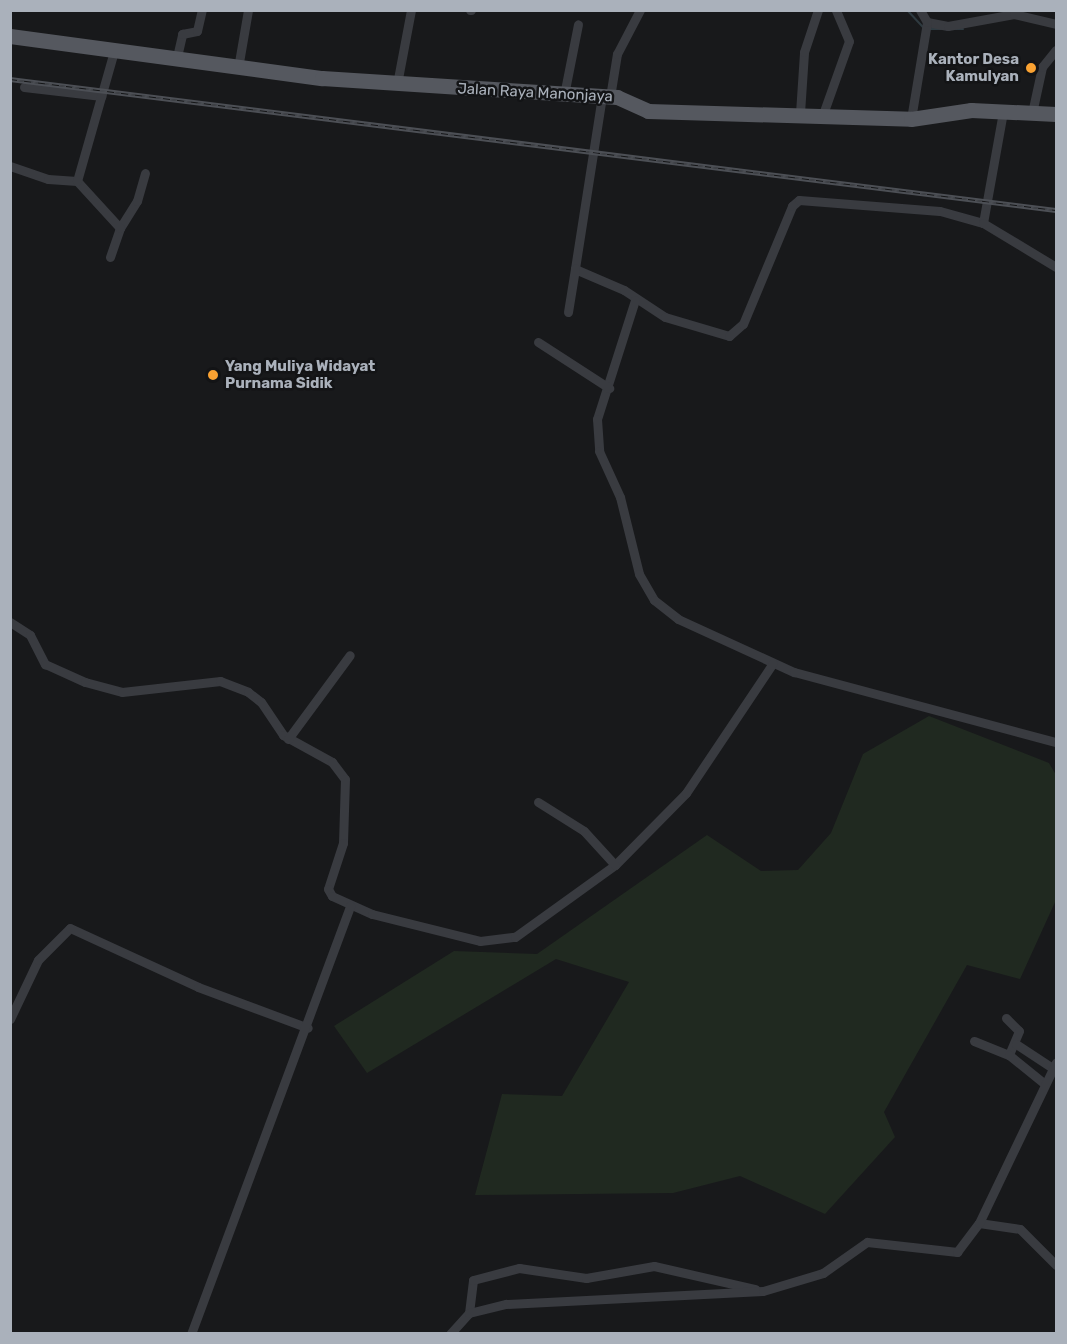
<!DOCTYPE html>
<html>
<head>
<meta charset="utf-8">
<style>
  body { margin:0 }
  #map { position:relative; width:1067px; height:1344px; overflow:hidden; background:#18191b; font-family:Rubik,sans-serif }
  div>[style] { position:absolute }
  .green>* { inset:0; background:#202920 }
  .stream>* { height:2px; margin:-1px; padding:0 1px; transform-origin:1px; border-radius:1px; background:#2e3a40 }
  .minor>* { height:9px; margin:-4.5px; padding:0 4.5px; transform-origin:4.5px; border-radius:4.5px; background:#393b40 }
  .primary>* { height:15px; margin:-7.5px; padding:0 7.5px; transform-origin:7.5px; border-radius:7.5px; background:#55585f }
  .rail>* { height:4.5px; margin-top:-2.25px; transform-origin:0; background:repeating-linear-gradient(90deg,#131416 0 7px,#4c4f55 0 14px); box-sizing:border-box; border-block:2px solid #4c4f55 }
  .dots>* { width:16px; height:16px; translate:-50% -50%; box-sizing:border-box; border:3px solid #131416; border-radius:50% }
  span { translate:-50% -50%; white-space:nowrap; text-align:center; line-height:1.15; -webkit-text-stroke:5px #131416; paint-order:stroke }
  .poi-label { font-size:15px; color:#aab1bb; font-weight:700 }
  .right { translate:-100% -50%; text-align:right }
  .left { translate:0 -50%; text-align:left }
  .street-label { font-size:15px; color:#aab1bb }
  .frame { position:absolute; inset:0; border:12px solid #aab1bb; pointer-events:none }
</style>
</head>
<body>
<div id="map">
  <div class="green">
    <div style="clip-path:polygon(929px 716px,1049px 763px,1056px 775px,1056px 900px,1020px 979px,967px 965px,884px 1112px,895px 1137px,825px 1214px,740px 1176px,673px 1193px,475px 1195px,502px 1094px,562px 1096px,629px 982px,556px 959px,367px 1073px,334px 1026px,454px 951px,537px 954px,707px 835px,761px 871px,798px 870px,831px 833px,863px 754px)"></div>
  </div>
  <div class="stream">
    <div style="left:907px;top:10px;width:25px;rotate:47deg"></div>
    <div style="left:929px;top:29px;width:34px"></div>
  </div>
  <div class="minor">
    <div style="left:470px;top:10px;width:1px"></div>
    <div style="left:927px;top:22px;width:21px;rotate:11deg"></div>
    <div style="left:948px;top:26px;width:67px;rotate:-10.3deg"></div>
    <div style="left:1014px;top:14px;width:43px;rotate:13.4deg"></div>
    <div style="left:176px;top:61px;width:28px;rotate:-77deg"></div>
    <div style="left:182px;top:34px;width:15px;rotate:-11deg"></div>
    <div style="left:197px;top:31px;width:22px;rotate:-77deg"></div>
    <div style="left:238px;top:68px;width:59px;rotate:-80.2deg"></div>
    <div style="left:397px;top:84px;width:75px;rotate:-79.3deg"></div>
    <div style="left:24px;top:87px;width:78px;rotate:6.7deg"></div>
    <div style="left:564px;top:95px;width:72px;rotate:-78.8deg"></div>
    <div style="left:602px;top:96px;width:175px;rotate:98.9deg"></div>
    <div style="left:575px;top:269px;width:53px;rotate:23.2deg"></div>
    <div style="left:624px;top:290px;width:49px;rotate:33.4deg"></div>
    <div style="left:665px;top:317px;width:67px;rotate:16.5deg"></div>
    <div style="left:729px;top:336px;width:18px;rotate:-41deg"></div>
    <div style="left:743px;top:324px;width:128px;rotate:-67.4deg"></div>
    <div style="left:792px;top:206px;width:9px;rotate:-41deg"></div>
    <div style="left:799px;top:200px;width:141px;rotate:4.5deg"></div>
    <div style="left:940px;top:211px;width:45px;rotate:15.6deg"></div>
    <div style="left:983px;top:223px;width:113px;rotate:-79.8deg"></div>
    <div style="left:610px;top:97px;width:44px;rotate:-80.8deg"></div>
    <div style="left:617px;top:54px;width:50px;rotate:-62.4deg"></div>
    <div style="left:800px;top:113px;width:61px;rotate:-86.2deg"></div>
    <div style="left:804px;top:52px;width:44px;rotate:-71.6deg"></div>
    <div style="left:1032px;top:113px;width:47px;rotate:-77.7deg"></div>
    <div style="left:1042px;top:67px;width:22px;rotate:-51deg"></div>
    <div style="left:823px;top:114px;width:77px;rotate:-70.4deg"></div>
    <div style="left:849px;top:41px;width:34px;rotate:-113deg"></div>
    <div style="left:911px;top:119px;width:98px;rotate:-80.6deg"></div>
    <div style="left:927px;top:22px;width:14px;rotate:-120deg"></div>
    <div style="left:10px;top:166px;width:40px;rotate:18.9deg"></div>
    <div style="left:48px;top:179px;width:29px;rotate:4deg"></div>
    <div style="left:983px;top:223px;width:85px;rotate:31.1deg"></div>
    <div style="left:120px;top:228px;width:32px;rotate:-58deg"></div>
    <div style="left:137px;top:201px;width:29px;rotate:-74deg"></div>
    <div style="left:110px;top:257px;width:31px;rotate:-71deg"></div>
    <div style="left:120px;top:228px;width:64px;rotate:-132.5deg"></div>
    <div style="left:77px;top:181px;width:135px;rotate:-74.1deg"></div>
    <div style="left:635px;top:300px;width:125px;rotate:107.7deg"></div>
    <div style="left:597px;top:419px;width:32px;rotate:86deg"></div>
    <div style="left:599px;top:451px;width:51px;rotate:65.5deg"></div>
    <div style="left:620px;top:497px;width:79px;rotate:76.1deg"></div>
    <div style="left:639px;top:574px;width:30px;rotate:60deg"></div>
    <div style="left:654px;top:600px;width:31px;rotate:38deg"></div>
    <div style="left:678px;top:619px;width:128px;rotate:24.6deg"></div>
    <div style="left:794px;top:672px;width:271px;rotate:15deg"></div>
    <div style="left:568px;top:312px;width:44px;rotate:-80.8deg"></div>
    <div style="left:538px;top:342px;width:85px;rotate:32.9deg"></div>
    <div style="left:10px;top:622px;width:24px;rotate:33deg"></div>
    <div style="left:30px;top:635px;width:33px;rotate:63deg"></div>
    <div style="left:45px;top:664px;width:44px;rotate:24.2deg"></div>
    <div style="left:85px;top:682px;width:38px;rotate:15deg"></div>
    <div style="left:122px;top:692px;width:99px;rotate:-6.4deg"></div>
    <div style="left:220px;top:681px;width:30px;rotate:21deg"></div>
    <div style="left:248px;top:692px;width:16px;rotate:38deg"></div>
    <div style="left:261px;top:702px;width:40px;rotate:56deg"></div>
    <div style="left:283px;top:735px;width:56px;rotate:28.9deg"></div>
    <div style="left:332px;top:762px;width:21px;rotate:53deg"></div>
    <div style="left:345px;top:779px;width:64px;rotate:91.8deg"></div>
    <div style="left:343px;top:843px;width:48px;rotate:108.1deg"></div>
    <div style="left:328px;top:889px;width:8px;rotate:60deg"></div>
    <div style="left:332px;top:896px;width:44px;rotate:24.2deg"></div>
    <div style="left:372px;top:914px;width:111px;rotate:14deg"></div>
    <div style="left:480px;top:941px;width:35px;rotate:-7deg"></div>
    <div style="left:515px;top:937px;width:123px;rotate:-35.8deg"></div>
    <div style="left:615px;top:865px;width:101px;rotate:-45.4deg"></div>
    <div style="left:686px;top:793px;width:156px;rotate:-56.2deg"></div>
    <div style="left:288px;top:739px;width:104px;rotate:-53.6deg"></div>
    <div style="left:538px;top:802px;width:54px;rotate:32.2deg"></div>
    <div style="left:584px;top:831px;width:46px;rotate:47.6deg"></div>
    <div style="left:1006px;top:1018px;width:18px;rotate:45deg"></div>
    <div style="left:1019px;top:1031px;width:26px;rotate:113deg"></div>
    <div style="left:10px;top:1019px;width:65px;rotate:-64.6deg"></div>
    <div style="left:38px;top:960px;width:45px;rotate:-45deg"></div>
    <div style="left:70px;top:928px;width:141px;rotate:24.7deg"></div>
    <div style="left:198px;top:987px;width:117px;rotate:20.4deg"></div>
    <div style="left:974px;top:1041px;width:38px;rotate:22deg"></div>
    <div style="left:1009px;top:1055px;width:46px;rotate:38.9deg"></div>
    <div style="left:1016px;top:1044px;width:45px;rotate:33.3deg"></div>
    <div style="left:979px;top:1223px;width:41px;rotate:8.3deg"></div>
    <div style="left:1020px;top:1229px;width:51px;rotate:45deg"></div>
    <div style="left:469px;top:1313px;width:33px;rotate:-83deg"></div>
    <div style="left:473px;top:1280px;width:48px;rotate:-14.6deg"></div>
    <div style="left:519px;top:1268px;width:68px;rotate:8.5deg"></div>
    <div style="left:586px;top:1278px;width:69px;rotate:-10deg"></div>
    <div style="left:654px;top:1266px;width:104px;rotate:12.8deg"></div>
    <div style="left:191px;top:1334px;width:457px;rotate:-69.6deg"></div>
    <div style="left:450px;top:1334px;width:28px;rotate:-48deg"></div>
    <div style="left:469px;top:1313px;width:38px;rotate:-14deg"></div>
    <div style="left:506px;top:1304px;width:257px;rotate:-2.9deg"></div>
    <div style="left:763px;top:1291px;width:63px;rotate:-16.7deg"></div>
    <div style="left:823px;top:1273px;width:54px;rotate:-35.2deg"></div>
    <div style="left:867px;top:1242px;width:91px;rotate:6.3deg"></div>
    <div style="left:957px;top:1252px;width:36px;rotate:-53deg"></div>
    <div style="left:979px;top:1223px;width:178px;rotate:-64.4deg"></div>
  </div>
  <div class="primary">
    <div style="left:10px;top:36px;width:315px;rotate:7.7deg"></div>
    <div style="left:322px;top:78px;width:296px;rotate:3.7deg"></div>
    <div style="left:617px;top:97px;width:34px;rotate:24deg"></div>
    <div style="left:648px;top:111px;width:263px;rotate:1.7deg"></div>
    <div style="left:911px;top:119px;width:61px;rotate:-8.5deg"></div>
    <div style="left:971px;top:110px;width:85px;rotate:2.7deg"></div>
  </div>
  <div class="rail">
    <div style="left:10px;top:79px;width:1054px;rotate:7.14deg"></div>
  </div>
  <div class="dots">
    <div style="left:1031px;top:68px;background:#faa232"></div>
    <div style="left:213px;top:375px;background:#faa232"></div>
  </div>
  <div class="poi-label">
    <span class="right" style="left:1019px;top:68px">Kantor Desa<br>Kamulyan</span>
    <span class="left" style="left:225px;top:375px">Yang Muliya Widayat<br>Purnama Sidik</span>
  </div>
  <div class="street-label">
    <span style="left:535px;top:93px;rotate:3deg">Jalan Raya Manonjaya</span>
  </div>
  <div class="frame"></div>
</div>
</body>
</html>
